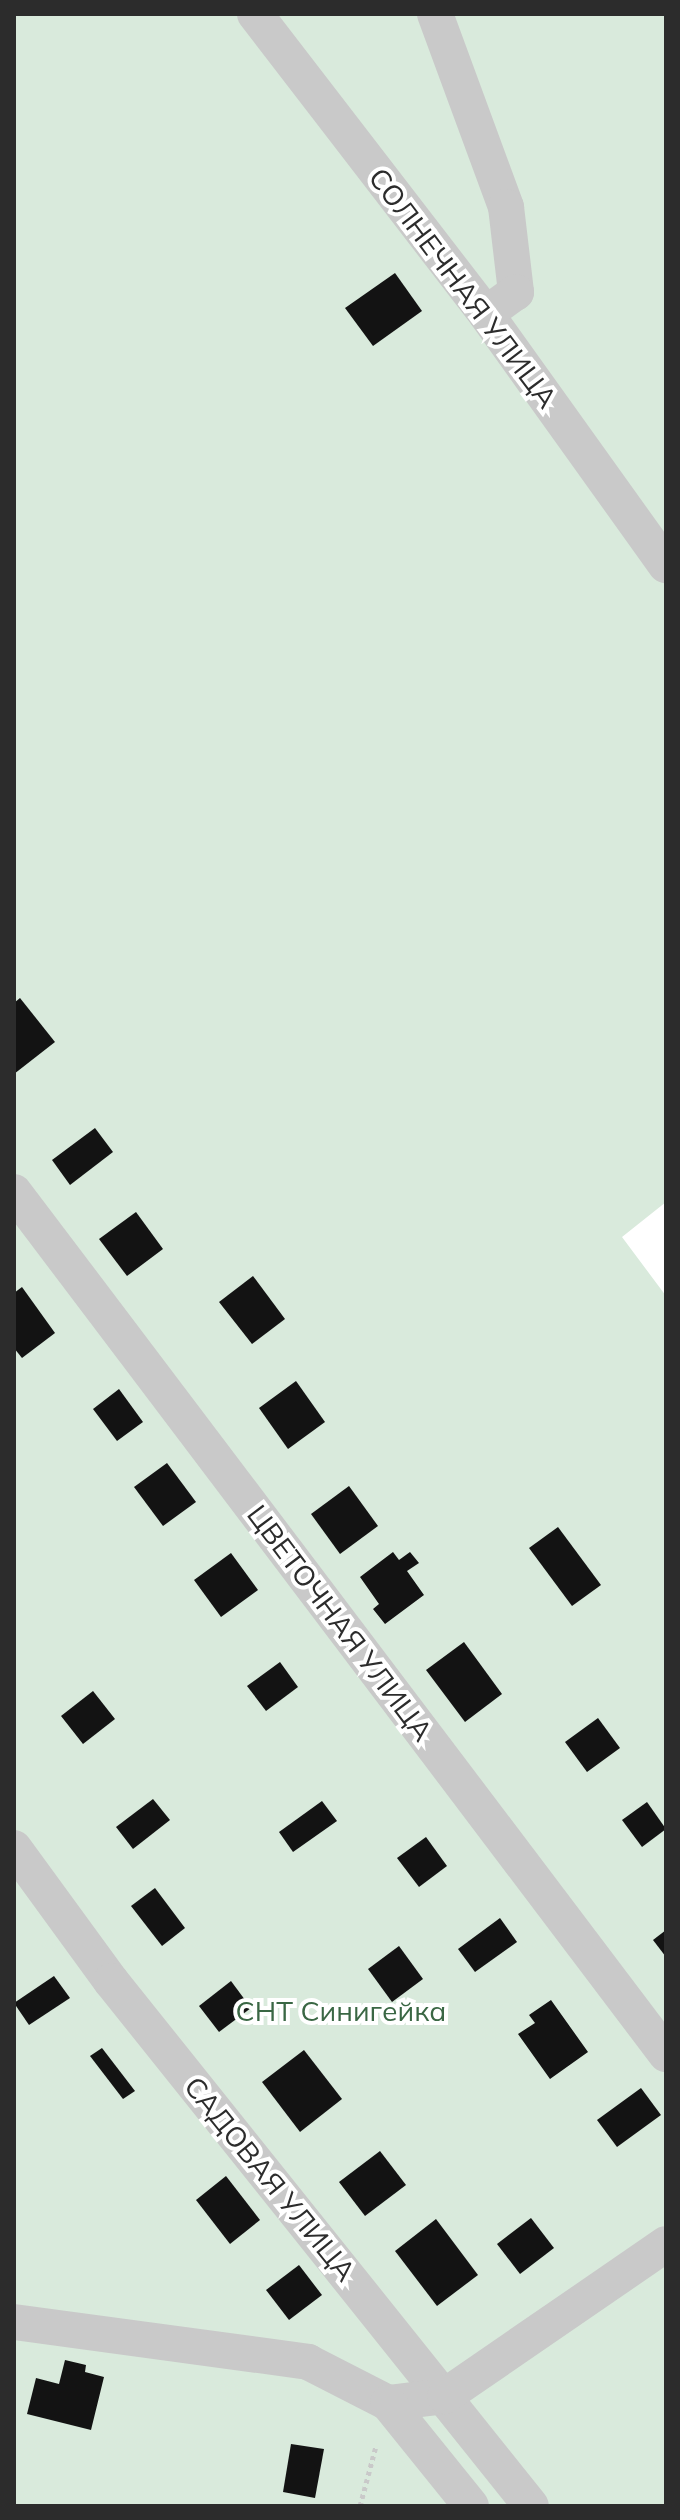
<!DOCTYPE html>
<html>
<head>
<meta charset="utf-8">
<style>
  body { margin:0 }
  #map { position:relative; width:680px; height:2520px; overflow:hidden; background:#fff; font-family:Mulish,sans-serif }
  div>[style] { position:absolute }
  .green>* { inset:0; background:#d9eadc }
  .building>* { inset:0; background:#131313 }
  .path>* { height:5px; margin-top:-2.5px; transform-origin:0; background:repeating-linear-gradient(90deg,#c9c9c9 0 4px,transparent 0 8px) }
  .minor>* { height:36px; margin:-18px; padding:0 18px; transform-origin:18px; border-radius:18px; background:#c9c9c9 }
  span { translate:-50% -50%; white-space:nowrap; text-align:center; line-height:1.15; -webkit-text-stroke:8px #fff; paint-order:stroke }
  .street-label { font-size:28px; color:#2c2c2c }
  .park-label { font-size:28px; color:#3a6744 }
  .frame { position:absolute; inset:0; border:16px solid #2c2c2c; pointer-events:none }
</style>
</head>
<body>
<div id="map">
  <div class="green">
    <div style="clip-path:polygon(14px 14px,666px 14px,666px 1202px,622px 1237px,666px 1296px,666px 2506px,14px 2506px)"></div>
  </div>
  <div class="building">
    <div style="clip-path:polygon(395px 273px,422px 311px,373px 346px,345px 308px)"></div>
    <div style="clip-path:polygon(20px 998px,55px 1042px,14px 1074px,14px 1003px)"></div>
    <div style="clip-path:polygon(95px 1128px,113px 1152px,70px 1185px,52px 1160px)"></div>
    <div style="clip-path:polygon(136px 1212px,163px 1249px,127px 1276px,99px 1239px)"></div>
    <div style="clip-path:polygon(253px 1276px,285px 1319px,252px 1344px,219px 1302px)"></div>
    <div style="clip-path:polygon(22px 1287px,55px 1333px,22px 1358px,14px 1348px,14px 1293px)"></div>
    <div style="clip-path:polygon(296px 1381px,325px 1422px,288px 1449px,259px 1408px)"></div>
    <div style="clip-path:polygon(119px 1389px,143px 1422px,117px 1441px,93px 1409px)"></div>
    <div style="clip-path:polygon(167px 1463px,196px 1502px,163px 1526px,134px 1487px)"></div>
    <div style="clip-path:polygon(349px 1486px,378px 1526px,340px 1554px,311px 1514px)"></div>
    <div style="clip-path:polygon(558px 1527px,601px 1585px,572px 1606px,529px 1548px)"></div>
    <div style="clip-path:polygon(393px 1552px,399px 1560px,410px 1552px,419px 1563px,407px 1571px,424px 1595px,385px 1624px,373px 1609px,379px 1604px,360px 1577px)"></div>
    <div style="clip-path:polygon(231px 1553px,258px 1590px,221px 1617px,194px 1580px)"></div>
    <div style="clip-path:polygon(464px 1642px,502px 1694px,465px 1722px,426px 1670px)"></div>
    <div style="clip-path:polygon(280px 1662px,298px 1687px,266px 1711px,247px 1686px)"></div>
    <div style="clip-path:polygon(93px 1691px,115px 1719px,83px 1744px,61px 1716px)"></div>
    <div style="clip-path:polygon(598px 1718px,620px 1748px,587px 1772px,565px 1742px)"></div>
    <div style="clip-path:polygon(153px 1799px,170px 1820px,133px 1849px,116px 1827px)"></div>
    <div style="clip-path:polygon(322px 1801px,337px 1821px,293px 1852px,279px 1832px)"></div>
    <div style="clip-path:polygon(647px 1802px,666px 1829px,642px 1847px,622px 1820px)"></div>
    <div style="clip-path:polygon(426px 1837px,447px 1866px,419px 1887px,397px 1858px)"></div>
    <div style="clip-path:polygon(155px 1888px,185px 1928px,162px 1946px,131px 1906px)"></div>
    <div style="clip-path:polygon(500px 1918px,517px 1942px,475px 1972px,458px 1949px)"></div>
    <div style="clip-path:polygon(666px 1930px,666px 1957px,653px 1940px)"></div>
    <div style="clip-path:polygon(399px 1946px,423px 1979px,392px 2002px,368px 1969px)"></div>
    <div style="clip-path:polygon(54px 1976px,70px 1998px,29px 2025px,14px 2003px)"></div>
    <div style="clip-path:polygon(231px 1981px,251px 2008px,219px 2032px,199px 2006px)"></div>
    <div style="clip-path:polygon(551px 2000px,588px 2052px,550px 2079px,518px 2034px,535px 2023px,529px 2015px)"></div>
    <div style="clip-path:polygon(102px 2048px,135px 2091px,123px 2099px,90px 2056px)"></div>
    <div style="clip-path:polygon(304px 2050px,342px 2099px,300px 2132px,262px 2082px)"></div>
    <div style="clip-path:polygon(641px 2088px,661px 2115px,617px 2147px,597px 2120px)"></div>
    <div style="clip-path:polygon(380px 2151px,406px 2185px,365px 2216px,339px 2182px)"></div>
    <div style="clip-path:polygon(226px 2176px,260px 2220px,230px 2244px,196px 2200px)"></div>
    <div style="clip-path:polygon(531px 2218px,554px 2248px,520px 2274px,497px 2244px)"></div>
    <div style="clip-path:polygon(436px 2219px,478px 2275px,437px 2306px,395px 2251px)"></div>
    <div style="clip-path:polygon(299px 2265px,322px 2295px,289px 2320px,266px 2290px)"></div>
    <div style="clip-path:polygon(65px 2360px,86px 2365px,85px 2372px,104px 2377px,91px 2430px,27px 2414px,36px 2378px,59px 2384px)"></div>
    <div style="clip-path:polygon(291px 2444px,324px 2449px,315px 2498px,283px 2492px)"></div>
  </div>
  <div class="path">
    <div style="left:360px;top:2506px;width:62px;rotate:-75.1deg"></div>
  </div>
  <div class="minor">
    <div style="left:255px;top:14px;width:379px;rotate:52.4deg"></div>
    <div style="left:486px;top:314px;width:309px;rotate:54.4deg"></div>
    <div style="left:435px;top:14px;width:206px;rotate:69.8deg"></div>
    <div style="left:506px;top:207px;width:86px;rotate:83.3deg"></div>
    <div style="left:516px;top:292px;width:37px;rotate:144deg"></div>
    <div style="left:14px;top:1192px;width:1081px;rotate:52.9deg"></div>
    <div style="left:14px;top:1848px;width:165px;rotate:53.9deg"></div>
    <div style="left:111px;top:1981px;width:672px;rotate:51.34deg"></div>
    <div style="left:14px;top:2322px;width:297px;rotate:7.7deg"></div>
    <div style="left:308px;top:2362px;width:90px;rotate:27.1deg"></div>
    <div style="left:388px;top:2403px;width:57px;rotate:-7deg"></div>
    <div style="left:445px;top:2396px;width:268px;rotate:-34.5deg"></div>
    <div style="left:388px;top:2403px;width:132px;rotate:51.1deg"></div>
  </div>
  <div class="street-label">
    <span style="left:463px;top:288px;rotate:53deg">СОЛНЕЧНАЯ УЛИЦА</span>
    <span style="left:340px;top:1623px;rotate:53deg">ЦВЕТОЧНАЯ УЛИЦА</span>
    <span style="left:270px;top:2179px;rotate:51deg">САДОВАЯ УЛИЦА</span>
  </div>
  <div class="park-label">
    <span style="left:341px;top:2011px">СНТ Синигейка</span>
  </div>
  <div class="frame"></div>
</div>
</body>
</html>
